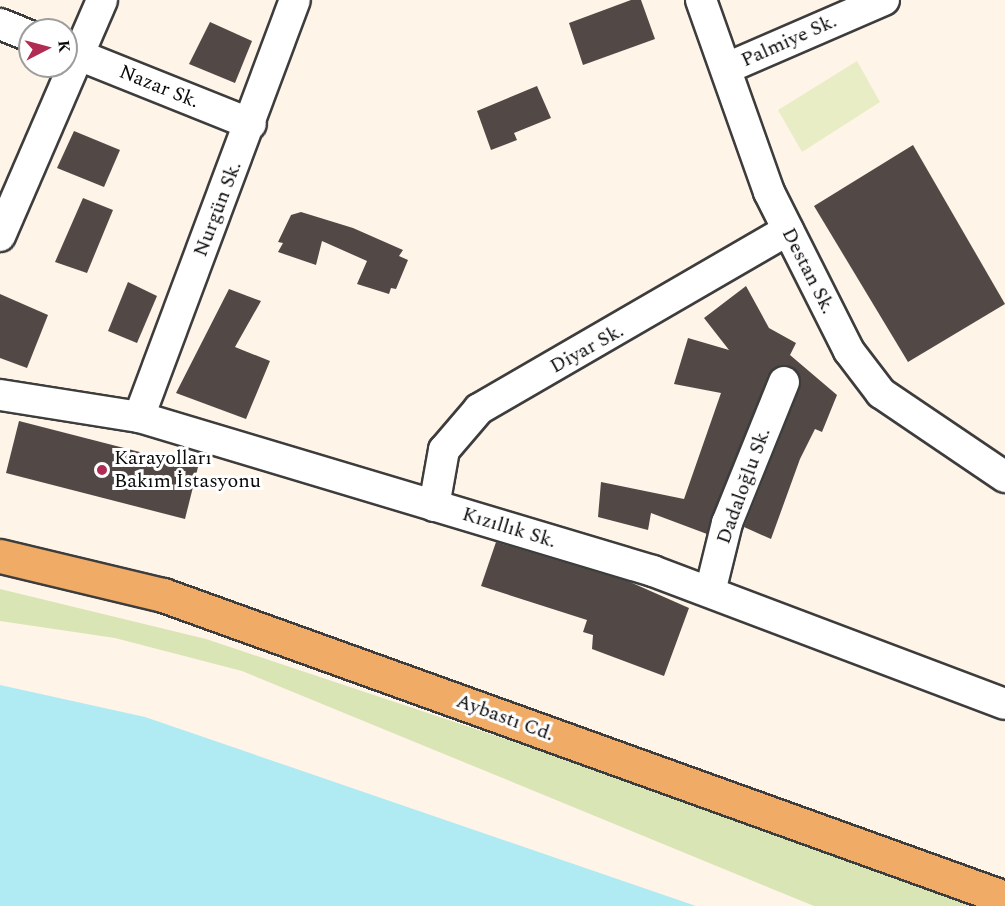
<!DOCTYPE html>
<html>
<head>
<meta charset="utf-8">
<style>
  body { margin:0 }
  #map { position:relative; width:1005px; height:906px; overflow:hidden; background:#fef4e8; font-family:Spectral,serif }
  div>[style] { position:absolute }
  .green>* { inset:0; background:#dae5b5 }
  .pitch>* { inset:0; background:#e9edc6 }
  .water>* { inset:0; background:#b0eaf2 }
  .building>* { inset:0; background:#524947 }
  .roads { filter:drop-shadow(2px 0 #3d3d3d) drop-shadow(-2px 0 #3d3d3d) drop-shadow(0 2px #3d3d3d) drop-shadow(0 -2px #3d3d3d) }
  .minor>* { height:30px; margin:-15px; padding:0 15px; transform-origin:15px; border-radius:15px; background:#fff }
  .major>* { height:33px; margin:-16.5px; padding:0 16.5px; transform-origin:16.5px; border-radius:16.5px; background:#f0ab66 }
  .dots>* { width:16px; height:16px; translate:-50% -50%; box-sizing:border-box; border:3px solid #fff; border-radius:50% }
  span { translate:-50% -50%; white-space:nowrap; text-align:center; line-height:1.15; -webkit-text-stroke:6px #fff; paint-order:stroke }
  .street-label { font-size:20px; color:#0a0a0a }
  .poi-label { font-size:20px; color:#0a0a0a }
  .left { translate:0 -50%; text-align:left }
  .north { position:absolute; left:18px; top:18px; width:60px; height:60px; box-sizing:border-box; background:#fff; border:2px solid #9d9d9d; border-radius:50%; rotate:84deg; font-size:16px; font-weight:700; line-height:24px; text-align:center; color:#0a0a0a }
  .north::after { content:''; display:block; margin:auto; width:21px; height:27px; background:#b02c53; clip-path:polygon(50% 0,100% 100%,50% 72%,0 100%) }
</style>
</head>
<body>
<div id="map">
  <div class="green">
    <div style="clip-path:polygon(0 589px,206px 639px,670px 794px,977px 906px,814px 906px,242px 671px,115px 638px,0 621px)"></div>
  </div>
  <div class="pitch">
    <div style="clip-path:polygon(857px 61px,880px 102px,802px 152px,778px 110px)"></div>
  </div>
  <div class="water">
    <div style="clip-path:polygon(0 685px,145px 717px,696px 906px,0 906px)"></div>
  </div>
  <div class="building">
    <div style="clip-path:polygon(631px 0,641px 0,655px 39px,583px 65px,569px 23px)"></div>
    <div style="clip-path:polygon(210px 22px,252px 41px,235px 83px,189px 64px)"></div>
    <div style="clip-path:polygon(537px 86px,551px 118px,514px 133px,517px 140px,491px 150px,477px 111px)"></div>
    <div style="clip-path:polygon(74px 131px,120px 150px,104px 187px,57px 168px)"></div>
    <div style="clip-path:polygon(913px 145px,1005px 304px,908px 362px,814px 206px)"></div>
    <div style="clip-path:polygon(83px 198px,113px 210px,87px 273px,55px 262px)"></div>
    <div style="clip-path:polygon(301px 212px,353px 228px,403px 250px,399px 256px,408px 260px,396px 289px,391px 288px,389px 294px,357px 284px,367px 261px,322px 241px,316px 265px,278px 252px,283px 243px,278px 242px,291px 215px)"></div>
    <div style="clip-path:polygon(128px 282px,157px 296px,137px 343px,108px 331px)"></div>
    <div style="clip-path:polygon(746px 286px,769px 328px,796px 343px,790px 355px,837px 395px,822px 432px,815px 429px,800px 459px,771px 539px,744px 527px,800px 388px,798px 372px,790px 366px,774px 368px,768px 376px,707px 534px,651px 513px,648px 530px,598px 517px,601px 482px,684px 499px,721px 393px,674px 384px,688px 338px,729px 350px,704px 318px)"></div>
    <div style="clip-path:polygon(229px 289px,261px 301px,235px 347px,270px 361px,246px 419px,176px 393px)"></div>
    <div style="clip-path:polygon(0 294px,48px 315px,27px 368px,0 358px)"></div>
    <div style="clip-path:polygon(19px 421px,198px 467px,185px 519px,6px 473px)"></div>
    <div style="clip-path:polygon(496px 542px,630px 582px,689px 608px,664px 676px,592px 649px,593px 635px,583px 632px,587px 620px,481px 586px)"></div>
  </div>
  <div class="roads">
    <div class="minor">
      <div style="left:701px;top:0;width:204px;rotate:70.5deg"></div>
      <div style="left:769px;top:192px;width:178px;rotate:63.3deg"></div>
      <div style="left:849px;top:351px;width:53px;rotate:52.7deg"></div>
      <div style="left:881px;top:393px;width:150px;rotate:34.1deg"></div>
      <div style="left:0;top:24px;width:32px;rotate:22deg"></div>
      <div style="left:66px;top:50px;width:199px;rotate:21.8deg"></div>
      <div style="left:727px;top:68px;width:171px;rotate:-23.4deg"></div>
      <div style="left:0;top:236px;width:257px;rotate:-66.6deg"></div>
      <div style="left:0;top:395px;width:141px;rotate:9deg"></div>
      <div style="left:139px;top:417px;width:537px;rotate:16.68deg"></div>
      <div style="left:653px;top:571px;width:376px;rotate:20.7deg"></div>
      <div style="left:139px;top:417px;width:445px;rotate:-69.5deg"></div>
      <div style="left:434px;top:506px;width:57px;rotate:-79.9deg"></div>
      <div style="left:444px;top:450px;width:54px;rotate:-49.5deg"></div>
      <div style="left:479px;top:409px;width:357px;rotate:-30.1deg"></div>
      <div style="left:710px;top:592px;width:71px;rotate:-76.2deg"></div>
      <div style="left:727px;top:523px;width:152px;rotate:-68deg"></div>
    </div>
    <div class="major">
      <div style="left:0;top:556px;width:168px;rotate:13.5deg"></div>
      <div style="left:163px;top:595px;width:895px;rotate:19.79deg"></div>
    </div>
  </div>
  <div class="dots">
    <div style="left:102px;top:470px;background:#b02c53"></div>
  </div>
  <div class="street-label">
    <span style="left:789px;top:41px;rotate:-24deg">Palmiye Sk.</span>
    <span style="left:159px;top:87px;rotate:22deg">Nazar Sk.</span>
    <span style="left:218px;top:209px;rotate:-69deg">Nurgün Sk.</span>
    <span style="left:808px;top:271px;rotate:63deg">Destan Sk.</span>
    <span style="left:587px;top:349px;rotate:-29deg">Diyar Sk.</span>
    <span style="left:744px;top:486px;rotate:-70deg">Dadaloğlu Sk.</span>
    <span style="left:509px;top:528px;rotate:17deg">Kızıllık Sk.</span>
    <span style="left:505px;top:718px;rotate:20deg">Aybastı Cd.</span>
  </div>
  <div class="poi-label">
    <span class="left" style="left:114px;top:470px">Karayolları<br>Bakım İstasyonu</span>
  </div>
  <div class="north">K</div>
</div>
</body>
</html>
